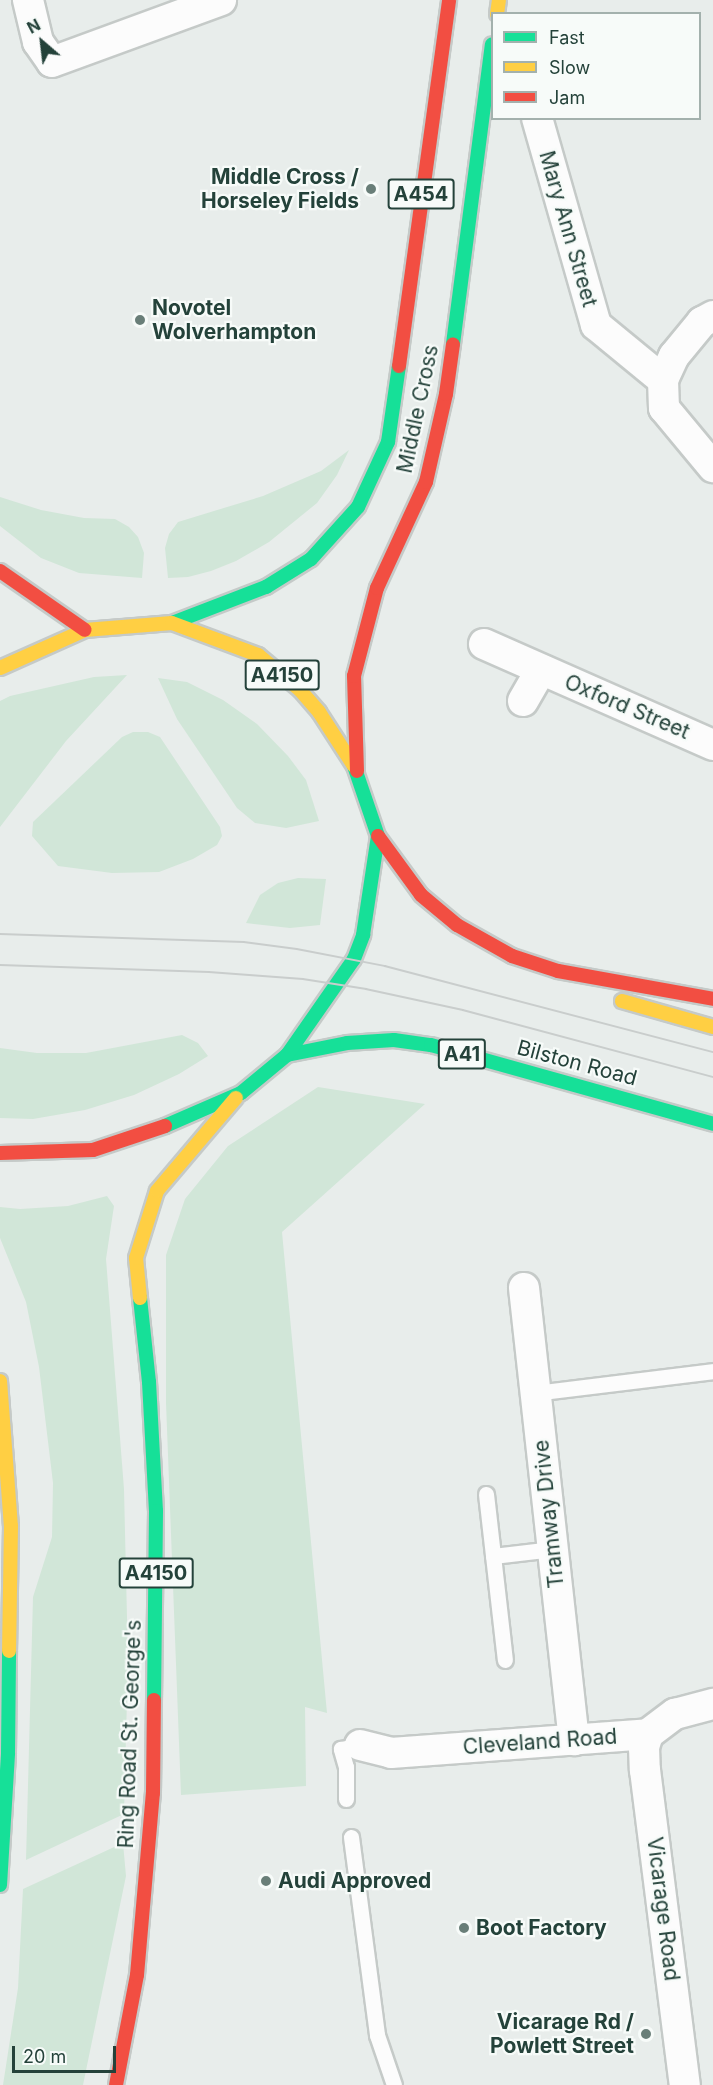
<!DOCTYPE html>
<html>
<head>
<meta charset="utf-8">
<style>
  body { margin:0 }
  #map { position:relative; width:713px; height:2085px; overflow:hidden; background:#e8edeb; font-family:Inter,sans-serif }
  div>[style] { position:absolute }
  .green>* { inset:0; background:#d1e6d8 }
  .roads { filter:drop-shadow(2px 0 #c5cac8) drop-shadow(-2px 0 #c5cac8) drop-shadow(0 2px #c5cac8) drop-shadow(0 -2px #c5cac8) }
  .lane>* { height:15px; margin:-7.5px; padding:0 7.5px; transform-origin:7.5px; border-radius:7.5px; background:#fcfcfc }
  .street>* { height:30px; margin:-15px; padding:0 15px; transform-origin:15px; border-radius:15px; background:#fcfcfc }
  .fast>* { height:14px; margin:-7px; padding:0 7px; transform-origin:7px; border-radius:7px; background:#16e098 }
  .slow>* { height:14px; margin:-7px; padding:0 7px; transform-origin:7px; border-radius:7px; background:#ffcf43 }
  .jam>* { height:14px; margin:-7px; padding:0 7px; transform-origin:7px; border-radius:7px; background:#f24e42 }
  .tram>* { height:1.5px; margin:-0.75px; padding:0 0.75px; transform-origin:0.75px; border-radius:0.75px; background:#c9cdcc }
  .dots>* { width:16px; height:16px; translate:-50% -50%; box-sizing:border-box; border:3px solid #f7fbf9; border-radius:50% }
  span { translate:-50% -50%; white-space:nowrap; text-align:center; line-height:1.15; -webkit-text-stroke:4.5px #f7fbf9; paint-order:stroke }
  .shield-label span { padding:2px 4px; background:#f7fbf9; border:2px solid; border-radius:4px; -webkit-text-stroke-width:0 }
  .shield-label { font-size:20px; color:#24423a; font-weight:700 }
  .poi-label { font-size:21px; color:#24423a; font-weight:700 }
  .right { translate:-100% -50%; text-align:right }
  .left { translate:0 -50%; text-align:left }
  .street-label { font-size:21px; color:#24423a }
  .legend { position:absolute; left:491px; top:12px; width:210px; height:108px; box-sizing:border-box; background:#f7fbf9; border:2px solid #a3b1ad; margin:0; padding:8px 10px; list-style:none; font-size:18px; color:#24423a }
  .legend li { display:flex; align-items:center; gap:12px; height:30px }
  .legend b { width:30px; border:2px solid #a3b1ad }
  .north { position:absolute; left:12px; top:12px; width:60px; height:60px; -webkit-text-stroke:4px #f7fbf9; paint-order:stroke; rotate:332deg; font-size:16px; font-weight:700; line-height:24px; text-align:center; color:#24423a }
  .north::after { content:''; display:block; margin:auto; width:21px; height:27px; background:#24423a; clip-path:polygon(50% 0,100% 100%,50% 72%,0 100%) }
  .scale { position:absolute; left:12px; top:2046px; width:104px; height:27px; box-sizing:border-box; border:3px solid #24423a; border-top:0; padding-left:8px; font-size:18px; line-height:21px; white-space:nowrap; color:#24423a; -webkit-text-stroke:4px #f7fbf9; paint-order:stroke }
</style>
</head>
<body>
<div id="map">
  <div class="green">
    <div style="clip-path:polygon(349px 450px,337px 475px,317px 503px,269px 542px,236px 561px,211px 571px,188px 577px,168px 578px,165px 548px,169px 534px,178px 522px,263px 496px,321px 471px)"></div>
    <div style="clip-path:polygon(0 497px,41px 510px,84px 518px,115px 519px,129px 527px,138px 537px,144px 553px,142px 578px,79px 573px,41px 558px,0 526px)"></div>
    <div style="clip-path:polygon(127px 675px,66px 741px,0 827px,0 701px,10px 696px,94px 677px)"></div>
    <div style="clip-path:polygon(158px 678px,187px 682px,223px 700px,257px 724px,288px 756px,306px 780px,319px 821px,286px 828px,255px 823px,237px 808px,177px 719px)"></div>
    <div style="clip-path:polygon(133px 732px,148px 732px,160px 737px,220px 827px,222px 836px,217px 845px,193px 859px,159px 872px,112px 873px,58px 866px,32px 836px,33px 822px,122px 737px)"></div>
    <div style="clip-path:polygon(298px 878px,326px 879px,320px 925px,290px 928px,246px 923px,260px 895px,278px 883px)"></div>
    <div style="clip-path:polygon(182px 1035px,198px 1043px,208px 1056px,179px 1074px,134px 1095px,85px 1110px,33px 1119px,0 1118px,0 1048px,37px 1053px,86px 1053px)"></div>
    <div style="clip-path:polygon(318px 1087px,425px 1104px,282px 1232px,327px 1713px,305px 1707px,306px 1786px,181px 1795px,166px 1403px,166px 1255px,185px 1199px,228px 1146px)"></div>
    <div style="clip-path:polygon(107px 1196px,114px 1206px,106px 1259px,124px 1489px,128px 1660px,124px 1814px,26px 1860px,33px 1597px,52px 1537px,53px 1483px,39px 1367px,26px 1302px,0 1238px,0 1207px,20px 1209px,68px 1206px)"></div>
    <div style="clip-path:polygon(123px 1843px,126px 1876px,83px 2085px,3px 2085px,18px 1988px,23px 1889px)"></div>
  </div>
  <div class="roads">
    <div class="lane">
      <div style="left:535px;top:1393px;width:179px;rotate:-7deg"></div>
      <div style="left:486px;top:1494px;width:167px;rotate:83.5deg"></div>
      <div style="left:493px;top:1556px;width:60px;rotate:-6.7deg"></div>
      <div style="left:346px;top:1799px;width:32px;rotate:-90deg"></div>
      <div style="left:346px;top:1767px;width:19px;rotate:-106deg"></div>
      <div style="left:341px;top:1749px;width:19px;rotate:-12deg"></div>
      <div style="left:351px;top:1837px;width:200px;rotate:82.5deg"></div>
      <div style="left:377px;top:2035px;width:53px;rotate:71.2deg"></div>
    </div>
    <div class="street">
      <div style="left:28px;top:0;width:43px;rotate:76.6deg"></div>
      <div style="left:38px;top:42px;width:24px;rotate:55deg"></div>
      <div style="left:52px;top:62px;width:180px;rotate:-20.1deg"></div>
      <div style="left:537px;top:118px;width:215px;rotate:74.1deg"></div>
      <div style="left:596px;top:325px;width:87px;rotate:39.4deg"></div>
      <div style="left:713px;top:316px;width:13px;rotate:151deg"></div>
      <div style="left:702px;top:322px;width:44px;rotate:129.5deg"></div>
      <div style="left:674px;top:356px;width:26px;rotate:115deg"></div>
      <div style="left:663px;top:380px;width:28px;rotate:88deg"></div>
      <div style="left:664px;top:408px;width:77px;rotate:50.3deg"></div>
      <div style="left:484px;top:644px;width:250px;rotate:23.8deg"></div>
      <div style="left:523px;top:701px;width:36px;rotate:-60deg"></div>
      <div style="left:524px;top:1288px;width:455px;rotate:83.7deg"></div>
      <div style="left:648px;top:1734px;width:14px;rotate:107deg"></div>
      <div style="left:644px;top:1747px;width:23px;rotate:88deg"></div>
      <div style="left:645px;top:1770px;width:318px;rotate:82.8deg"></div>
      <div style="left:360px;top:1745px;width:32px;rotate:14deg"></div>
      <div style="left:391px;top:1753px;width:258px;rotate:-4.2deg"></div>
      <div style="left:648px;top:1734px;width:34px;rotate:-37deg"></div>
      <div style="left:675px;top:1714px;width:39px;rotate:-15deg"></div>
    </div>
    <div class="fast">
      <div style="left:453px;top:344px;width:302px;rotate:-82.6deg"></div>
      <div style="left:172px;top:623px;width:101px;rotate:-21deg"></div>
      <div style="left:266px;top:587px;width:53px;rotate:-31.9deg"></div>
      <div style="left:311px;top:559px;width:70px;rotate:-47.9deg"></div>
      <div style="left:358px;top:507px;width:72px;rotate:-65.2deg"></div>
      <div style="left:388px;top:442px;width:77px;rotate:-81.8deg"></div>
      <div style="left:287px;top:1055px;width:61px;rotate:-11.3deg"></div>
      <div style="left:347px;top:1043px;width:47px;rotate:-3.7deg"></div>
      <div style="left:394px;top:1040px;width:37px;rotate:8deg"></div>
      <div style="left:431px;top:1045px;width:293px;rotate:15.6deg"></div>
      <div style="left:165px;top:1126px;width:83px;rotate:-23.5deg"></div>
      <div style="left:241px;top:1093px;width:60px;rotate:-39.6deg"></div>
      <div style="left:287px;top:1055px;width:117px;rotate:-55.1deg"></div>
      <div style="left:354px;top:959px;width:26px;rotate:-69deg"></div>
      <div style="left:363px;top:935px;width:100px;rotate:-81.4deg"></div>
      <div style="left:378px;top:836px;width:74px;rotate:-108.9deg"></div>
      <div style="left:140px;top:1298px;width:84px;rotate:83.9deg"></div>
      <div style="left:149px;top:1382px;width:129px;rotate:86.9deg"></div>
      <div style="left:156px;top:1511px;width:189px;rotate:90.6deg"></div>
      <div style="left:0;top:1885px;width:132px;rotate:-86.5deg"></div>
      <div style="left:8px;top:1753px;width:102px;rotate:-89.4deg"></div>
    </div>
    <div class="slow">
      <div style="left:497px;top:14px;width:14px;rotate:-82deg"></div>
      <div style="left:0;top:668px;width:93px;rotate:-24.1deg"></div>
      <div style="left:85px;top:630px;width:87px;rotate:-4.6deg"></div>
      <div style="left:172px;top:623px;width:92px;rotate:20.4deg"></div>
      <div style="left:258px;top:655px;width:55px;rotate:39.8deg"></div>
      <div style="left:300px;top:690px;width:29px;rotate:49deg"></div>
      <div style="left:319px;top:712px;width:64px;rotate:57.1deg"></div>
      <div style="left:622px;top:1001px;width:95px;rotate:15.9deg"></div>
      <div style="left:140px;top:1298px;width:40px;rotate:-95.7deg"></div>
      <div style="left:136px;top:1258px;width:70px;rotate:-72.6deg"></div>
      <div style="left:157px;top:1191px;width:122px;rotate:-49.7deg"></div>
      <div style="left:0;top:1381px;width:145px;rotate:85.7deg"></div>
      <div style="left:11px;top:1526px;width:125px;rotate:90.9deg"></div>
    </div>
    <div class="jam">
      <div style="left:399px;top:366px;width:369px;rotate:-82.2deg"></div>
      <div style="left:0;top:571px;width:103px;rotate:34.8deg"></div>
      <div style="left:357px;top:771px;width:95px;rotate:-91.8deg"></div>
      <div style="left:354px;top:676px;width:91px;rotate:-75.4deg"></div>
      <div style="left:377px;top:588px;width:117px;rotate:-65.2deg"></div>
      <div style="left:426px;top:482px;width:90px;rotate:-77.2deg"></div>
      <div style="left:446px;top:394px;width:50px;rotate:-82deg"></div>
      <div style="left:378px;top:836px;width:73px;rotate:53.9deg"></div>
      <div style="left:421px;top:895px;width:47px;rotate:39.8deg"></div>
      <div style="left:457px;top:925px;width:63px;rotate:29.4deg"></div>
      <div style="left:512px;top:956px;width:48px;rotate:18.1deg"></div>
      <div style="left:558px;top:971px;width:158px;rotate:10.2deg"></div>
      <div style="left:0;top:1153px;width:93px;rotate:-1.8deg"></div>
      <div style="left:93px;top:1150px;width:76px;rotate:-18.4deg"></div>
      <div style="left:116px;top:2085px;width:112px;rotate:-79.2deg"></div>
      <div style="left:137px;top:1975px;width:183px;rotate:-85deg"></div>
      <div style="left:153px;top:1793px;width:93px;rotate:-89.4deg"></div>
    </div>
  </div>
  <div class="tram">
    <div style="left:0;top:934px;width:244px;rotate:1.9deg"></div>
    <div style="left:244px;top:942px;width:53px;rotate:7.5deg"></div>
    <div style="left:297px;top:949px;width:90px;rotate:10.9deg"></div>
    <div style="left:385px;top:966px;width:339px;rotate:14.7deg"></div>
    <div style="left:0;top:965px;width:209px;rotate:1.9deg"></div>
    <div style="left:209px;top:972px;width:94px;rotate:4.3deg"></div>
    <div style="left:303px;top:979px;width:64px;rotate:9deg"></div>
    <div style="left:366px;top:989px;width:99px;rotate:12.2deg"></div>
    <div style="left:463px;top:1010px;width:259px;rotate:15deg"></div>
  </div>
  <div class="dots">
    <div style="left:371px;top:189px;background:#697e78"></div>
    <div style="left:140px;top:320px;background:#697e78"></div>
    <div style="left:266px;top:1881px;background:#697e78"></div>
    <div style="left:464px;top:1928px;background:#697e78"></div>
    <div style="left:646px;top:2034px;background:#697e78"></div>
  </div>
  <div class="shield-label">
    <span style="left:421px;top:194px">A454</span>
    <span style="left:282px;top:675px">A4150</span>
    <span style="left:462px;top:1054px">A41</span>
    <span style="left:156px;top:1573px">A4150</span>
  </div>
  <div class="poi-label">
    <span class="right" style="left:359px;top:189px">Middle Cross /<br>Horseley Fields</span>
    <span class="left" style="left:152px;top:320px">Novotel<br>Wolverhampton</span>
    <span class="left" style="left:278px;top:1881px">Audi Approved</span>
    <span class="left" style="left:476px;top:1928px">Boot Factory</span>
    <span class="right" style="left:634px;top:2034px">Vicarage Rd /<br>Powlett Street</span>
  </div>
  <div class="street-label">
    <span style="left:568px;top:229px;rotate:74deg">Mary Ann Street</span>
    <span style="left:418px;top:409px;rotate:-78deg">Middle Cross</span>
    <span style="left:627px;top:707px;rotate:23deg">Oxford Street</span>
    <span style="left:577px;top:1063px;rotate:15deg">Bilston Road</span>
    <span style="left:549px;top:1514px;rotate:-96deg">Tramway Drive</span>
    <span style="left:130px;top:1734px;rotate:-88deg">Ring Road St. George's</span>
    <span style="left:540px;top:1742px;rotate:-4deg">Cleveland Road</span>
    <span style="left:663px;top:1909px;rotate:83deg">Vicarage Road</span>
  </div>
  <ul class="legend">
  <li><b style="height:8px;background:#16e098"></b>Fast</li>
  <li><b style="height:8px;background:#ffcf43"></b>Slow</li>
  <li><b style="height:8px;background:#f24e42"></b>Jam</li>
  </ul>
  <div class="north">N</div>
  <div class="scale">20 m</div>
</div>
</body>
</html>
